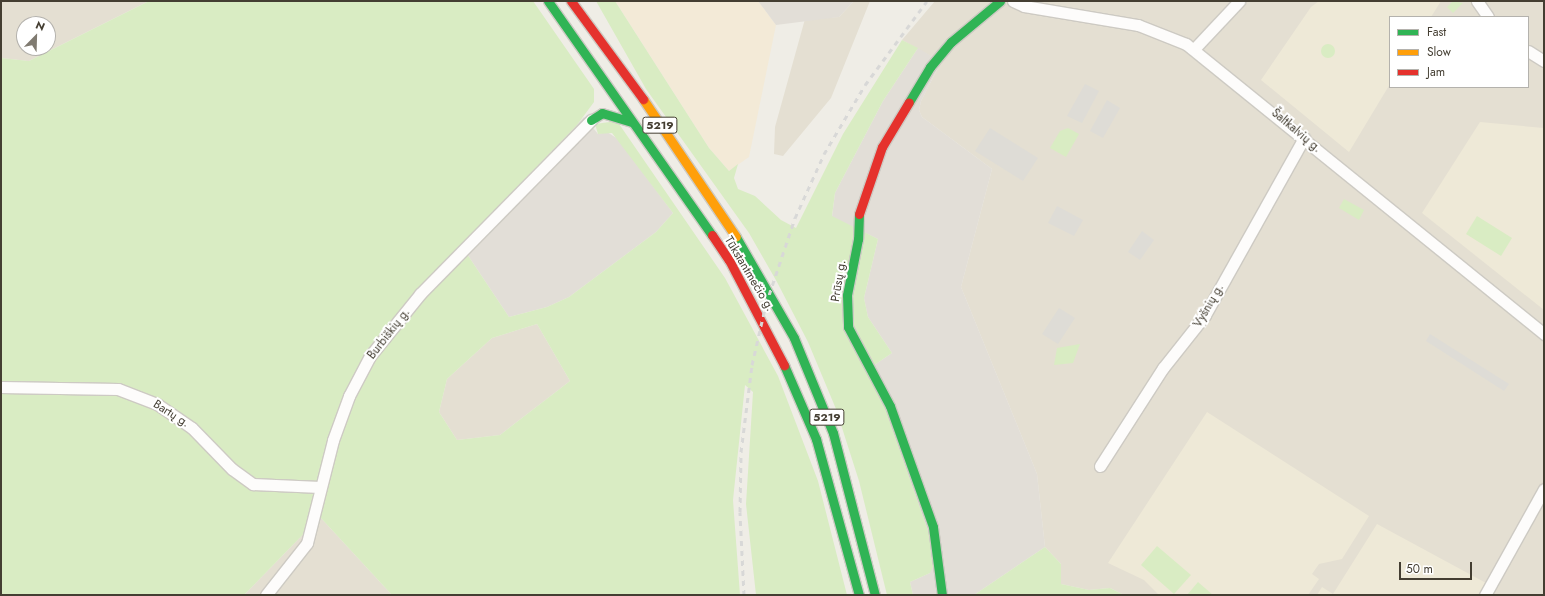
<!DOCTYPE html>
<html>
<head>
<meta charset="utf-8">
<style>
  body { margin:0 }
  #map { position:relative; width:1545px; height:596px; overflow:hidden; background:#efede6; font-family:Jost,sans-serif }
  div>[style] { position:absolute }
  .residential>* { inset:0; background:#e4dfd2 }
  .commercial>* { inset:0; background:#f3ead7 }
  .industrial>* { inset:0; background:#e2ded7 }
  .education>* { inset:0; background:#eee9d7 }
  .green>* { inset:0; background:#d9ecc3 }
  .round { border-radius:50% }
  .parking>* { inset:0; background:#dedcd6 }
  .roads { filter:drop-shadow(1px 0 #cdcac3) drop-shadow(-1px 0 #cdcac3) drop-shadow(0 1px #cdcac3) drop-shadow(0 -1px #cdcac3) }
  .street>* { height:11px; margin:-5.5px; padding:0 5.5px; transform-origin:5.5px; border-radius:5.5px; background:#fdfcfb }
  .fast>* { height:9px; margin:-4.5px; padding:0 4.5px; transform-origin:4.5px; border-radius:4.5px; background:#30b455 }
  .slow>* { height:9px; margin:-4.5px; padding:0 4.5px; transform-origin:4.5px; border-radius:4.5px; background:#ff9f0a }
  .jam>* { height:9px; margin:-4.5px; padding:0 4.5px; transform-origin:4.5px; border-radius:4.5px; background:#e5322d }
  .rail>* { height:3px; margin-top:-1.5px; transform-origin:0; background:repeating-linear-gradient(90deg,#d8d8d7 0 5px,transparent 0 10px) }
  span { translate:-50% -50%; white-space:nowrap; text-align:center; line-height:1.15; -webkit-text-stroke:4px #fff; paint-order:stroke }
  .shield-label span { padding:1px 3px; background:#fff; border:1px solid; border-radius:3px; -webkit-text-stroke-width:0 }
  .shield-label { font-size:11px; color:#443e32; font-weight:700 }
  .street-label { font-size:12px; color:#443e32 }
  .frame { position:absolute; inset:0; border:2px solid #443e32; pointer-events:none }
  .legend { position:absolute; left:1389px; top:16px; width:140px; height:72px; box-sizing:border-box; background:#fff; border:1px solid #b4b2ad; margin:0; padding:5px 7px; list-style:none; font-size:12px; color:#443e32 }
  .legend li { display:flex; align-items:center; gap:8px; height:20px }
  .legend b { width:20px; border:1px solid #b4b2ad }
  .north { position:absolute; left:16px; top:16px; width:40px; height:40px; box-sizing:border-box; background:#fff; border:1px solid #b4b2ad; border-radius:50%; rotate:23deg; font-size:11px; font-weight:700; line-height:16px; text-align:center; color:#443e32 }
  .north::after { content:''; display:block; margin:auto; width:14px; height:18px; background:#807b71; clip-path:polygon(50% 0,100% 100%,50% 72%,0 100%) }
  .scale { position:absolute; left:1399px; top:562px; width:73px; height:18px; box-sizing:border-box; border:2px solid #443e32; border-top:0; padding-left:5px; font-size:12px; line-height:14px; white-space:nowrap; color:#443e32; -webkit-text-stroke:3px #fff; paint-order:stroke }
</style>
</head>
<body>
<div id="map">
  <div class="residential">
    <div style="clip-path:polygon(evenodd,1px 1px,149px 1px,29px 61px,1px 58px,1px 1px,24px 24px,48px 24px,48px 48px,24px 48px,24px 24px)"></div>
    <div style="clip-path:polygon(854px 1px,870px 1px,831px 98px,783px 156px,774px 154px,775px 127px,805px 19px,839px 17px)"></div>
    <div style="clip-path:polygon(evenodd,935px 1px,1544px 1px,1544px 595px,1124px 595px,1110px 588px,1089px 590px,1061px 584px,1061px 564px,1045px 547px,1037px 474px,961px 287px,992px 169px,922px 117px,919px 110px,921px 101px,941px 62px,902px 40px,935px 1px,1390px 17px,1528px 17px,1528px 87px,1390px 87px,1390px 17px)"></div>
    <div style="clip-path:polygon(537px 324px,570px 381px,500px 435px,457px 440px,439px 412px,447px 379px,492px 338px)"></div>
    <div style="clip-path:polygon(320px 517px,392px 595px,244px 595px)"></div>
  </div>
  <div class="commercial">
    <div style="clip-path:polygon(615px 1px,758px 1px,776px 25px,749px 157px,729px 171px,709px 148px)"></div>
  </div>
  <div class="industrial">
    <div style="clip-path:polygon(758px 1px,854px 1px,839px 17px,776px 25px)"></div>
    <div style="clip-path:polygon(918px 48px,941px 62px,921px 101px,919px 110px,922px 117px,992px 169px,961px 287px,1037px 474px,1045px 547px,974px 595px,913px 595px,910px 582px,930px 573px,867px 370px,892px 353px,868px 317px,864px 298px,878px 239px,832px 217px,835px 193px,883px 101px)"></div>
    <div style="clip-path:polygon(584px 117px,598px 134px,607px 132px,618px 139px,673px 213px,656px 232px,569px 297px,547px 307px,509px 317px,461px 245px)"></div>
  </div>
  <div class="education">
    <div style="clip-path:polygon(1319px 1px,1441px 1px,1431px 17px,1390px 17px,1390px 84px,1349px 152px,1261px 80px,1311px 7px)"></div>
    <div style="clip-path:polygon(1480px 122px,1544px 128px,1544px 310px,1422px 213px)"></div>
    <div style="clip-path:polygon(1207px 412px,1369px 516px,1342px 559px,1319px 564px,1312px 574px,1319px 579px,1308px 595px,1159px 595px,1144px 580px,1108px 563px)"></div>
    <div style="clip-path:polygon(1377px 524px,1486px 583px,1479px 595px,1317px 595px,1322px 587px,1333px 594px)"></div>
  </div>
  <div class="green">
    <div style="clip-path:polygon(evenodd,149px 1px,533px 1px,594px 89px,594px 102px,577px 125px,461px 245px,509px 317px,547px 307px,569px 297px,656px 232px,673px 213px,612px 133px,598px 134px,595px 124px,617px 121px,725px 278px,778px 376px,818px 481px,847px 595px,756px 595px,746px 504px,753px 392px,745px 385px,733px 500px,740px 595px,392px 595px,320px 517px,244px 595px,1px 595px,1px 58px,29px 61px,149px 1px,537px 324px,570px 381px,500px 435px,457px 440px,439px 412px,447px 379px,492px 338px,537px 324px)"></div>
    <div style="clip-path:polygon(596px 1px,615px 1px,709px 148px,729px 171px,738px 164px,734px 178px,738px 189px,755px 196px,781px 220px,796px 228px,843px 134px,902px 40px,918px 48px,883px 101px,835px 193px,832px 216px,878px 239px,864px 298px,868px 317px,892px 353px,867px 370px,883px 402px,929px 534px,933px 567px,930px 573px,910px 582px,913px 595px,887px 595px,859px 481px,836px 409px,808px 342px,777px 282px,749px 233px,646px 89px)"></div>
    <div style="clip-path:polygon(1453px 1px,1463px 3px,1453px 13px,1447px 7px)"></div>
    <div class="round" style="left:1321px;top:44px;width:14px;height:14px"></div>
    <div style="clip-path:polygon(1068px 128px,1079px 134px,1066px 157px,1050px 148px,1060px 131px)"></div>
    <div style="clip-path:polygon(1344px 199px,1364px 210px,1359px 220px,1339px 208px)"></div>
    <div style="clip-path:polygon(1477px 216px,1512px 238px,1501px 256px,1466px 234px)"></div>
    <div style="clip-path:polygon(1080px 344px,1073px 363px,1054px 365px,1057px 348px)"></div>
    <div style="clip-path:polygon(1157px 546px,1191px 575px,1174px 594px,1141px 565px)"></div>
    <div style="clip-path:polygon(1045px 547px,1061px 564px,1061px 584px,1089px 590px,1110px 588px,1124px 595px,974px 595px)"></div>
    <div style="clip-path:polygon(1198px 582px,1213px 595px,1187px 595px)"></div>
  </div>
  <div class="parking">
    <div style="clip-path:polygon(1085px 84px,1099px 91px,1082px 123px,1067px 116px)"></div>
    <div style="clip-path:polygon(1107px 100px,1120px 108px,1103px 138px,1090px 131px)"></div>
    <div style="clip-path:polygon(990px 128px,1038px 158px,1023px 181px,975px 151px)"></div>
    <div style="clip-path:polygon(1057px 206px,1083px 220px,1074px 236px,1048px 223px)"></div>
    <div style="clip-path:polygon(1142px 231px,1154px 240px,1140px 260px,1128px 252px)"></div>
    <div style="clip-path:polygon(1059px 308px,1075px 318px,1058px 344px,1042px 334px)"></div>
    <div style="clip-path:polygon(1430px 334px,1509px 384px,1504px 391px,1426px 341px)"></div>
  </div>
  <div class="roads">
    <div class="street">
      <div style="left:1013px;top:1px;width:12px;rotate:24deg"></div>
      <div style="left:1024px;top:6px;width:116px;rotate:9.5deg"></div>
      <div style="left:1138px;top:25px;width:52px;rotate:21.6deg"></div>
      <div style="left:1186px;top:44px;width:461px;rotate:39deg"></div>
      <div style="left:1477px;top:1px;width:19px;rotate:55deg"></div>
      <div style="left:1194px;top:49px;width:66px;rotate:-46.8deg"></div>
      <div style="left:1528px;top:51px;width:19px;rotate:32deg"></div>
      <div style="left:1px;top:387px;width:117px;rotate:1deg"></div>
      <div style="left:118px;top:389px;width:42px;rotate:21deg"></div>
      <div style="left:157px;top:404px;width:42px;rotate:34.4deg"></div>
      <div style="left:192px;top:428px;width:57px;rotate:45.7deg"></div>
      <div style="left:232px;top:469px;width:26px;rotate:36deg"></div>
      <div style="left:253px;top:484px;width:67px;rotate:2.6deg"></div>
      <div style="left:1100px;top:466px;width:117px;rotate:-57.3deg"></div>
      <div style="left:1163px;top:368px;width:68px;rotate:-51.6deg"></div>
      <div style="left:1205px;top:315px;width:203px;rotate:-60.8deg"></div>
      <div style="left:266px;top:595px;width:66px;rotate:-51.7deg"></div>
      <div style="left:307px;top:543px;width:106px;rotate:-75.8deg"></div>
      <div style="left:333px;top:440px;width:47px;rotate:-70deg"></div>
      <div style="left:349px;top:396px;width:45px;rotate:-62.3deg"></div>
      <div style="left:370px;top:356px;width:80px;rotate:-51.1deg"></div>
      <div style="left:420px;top:294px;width:244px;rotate:-45.5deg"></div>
      <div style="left:1485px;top:595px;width:121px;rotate:-60.9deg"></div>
    </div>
    <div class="fast">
      <div style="left:548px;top:1px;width:286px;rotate:55deg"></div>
      <div style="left:909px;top:102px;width:41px;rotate:-59deg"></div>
      <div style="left:930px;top:67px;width:33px;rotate:-50deg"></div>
      <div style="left:951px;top:42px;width:64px;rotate:-39.9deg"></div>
      <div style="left:591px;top:120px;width:13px;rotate:-32deg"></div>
      <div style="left:602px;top:113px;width:31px;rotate:17deg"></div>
      <div style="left:859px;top:214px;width:25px;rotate:92deg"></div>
      <div style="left:858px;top:239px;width:57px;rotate:101.1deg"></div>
      <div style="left:847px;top:295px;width:32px;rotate:88deg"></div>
      <div style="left:848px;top:327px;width:89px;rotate:62deg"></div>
      <div style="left:890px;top:406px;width:128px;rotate:70.4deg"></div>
      <div style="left:933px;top:527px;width:69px;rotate:82.5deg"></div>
      <div style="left:736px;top:237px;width:116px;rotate:60.1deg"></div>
      <div style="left:794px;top:338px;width:103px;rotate:67.7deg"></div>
      <div style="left:833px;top:433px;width:167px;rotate:75.5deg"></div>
      <div style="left:784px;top:365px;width:81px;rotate:66.6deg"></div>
      <div style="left:816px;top:439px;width:162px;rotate:74.6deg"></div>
    </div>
    <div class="slow">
      <div style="left:643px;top:99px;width:166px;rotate:56deg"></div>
    </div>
    <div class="jam">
      <div style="left:571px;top:1px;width:122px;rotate:53.7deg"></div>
      <div style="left:859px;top:214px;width:71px;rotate:-71.1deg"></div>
      <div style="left:882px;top:147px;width:52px;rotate:-59deg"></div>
      <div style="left:712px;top:235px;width:30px;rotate:56deg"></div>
      <div style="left:729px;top:260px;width:119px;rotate:62.4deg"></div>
    </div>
  </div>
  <div class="rail">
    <div style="left:744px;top:595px;width:83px;rotate:-92.8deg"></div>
    <div style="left:740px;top:512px;width:60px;rotate:-89deg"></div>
    <div style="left:741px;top:452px;width:88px;rotate:-82.8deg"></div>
    <div style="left:752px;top:365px;width:63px;rotate:-77.1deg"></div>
    <div style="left:766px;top:304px;width:91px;rotate:-71.4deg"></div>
    <div style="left:795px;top:218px;width:70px;rotate:-65.6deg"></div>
    <div style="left:824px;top:154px;width:80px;rotate:-59.3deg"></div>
    <div style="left:865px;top:85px;width:104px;rotate:-53.6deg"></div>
  </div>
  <div class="shield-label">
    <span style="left:660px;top:125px">5219</span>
    <span style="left:827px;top:417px">5219</span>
  </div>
  <div class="street-label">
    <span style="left:1296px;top:131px;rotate:40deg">Šaltkalvių g.</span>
    <span style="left:749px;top:274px;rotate:59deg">Tūkstantmečio g.</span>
    <span style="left:839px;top:281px;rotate:-81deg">Prūsų g.</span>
    <span style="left:1209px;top:306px;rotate:-60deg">Vyšnių g.</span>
    <span style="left:389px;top:334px;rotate:-52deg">Burbiškių g.</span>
    <span style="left:171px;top:414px;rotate:32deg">Bartų g.</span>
  </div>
  <div class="frame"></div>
  <ul class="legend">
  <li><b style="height:5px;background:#30b455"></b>Fast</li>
  <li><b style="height:5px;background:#ff9f0a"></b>Slow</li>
  <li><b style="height:5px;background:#e5322d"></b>Jam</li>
  </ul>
  <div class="north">N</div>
  <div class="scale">50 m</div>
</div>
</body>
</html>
